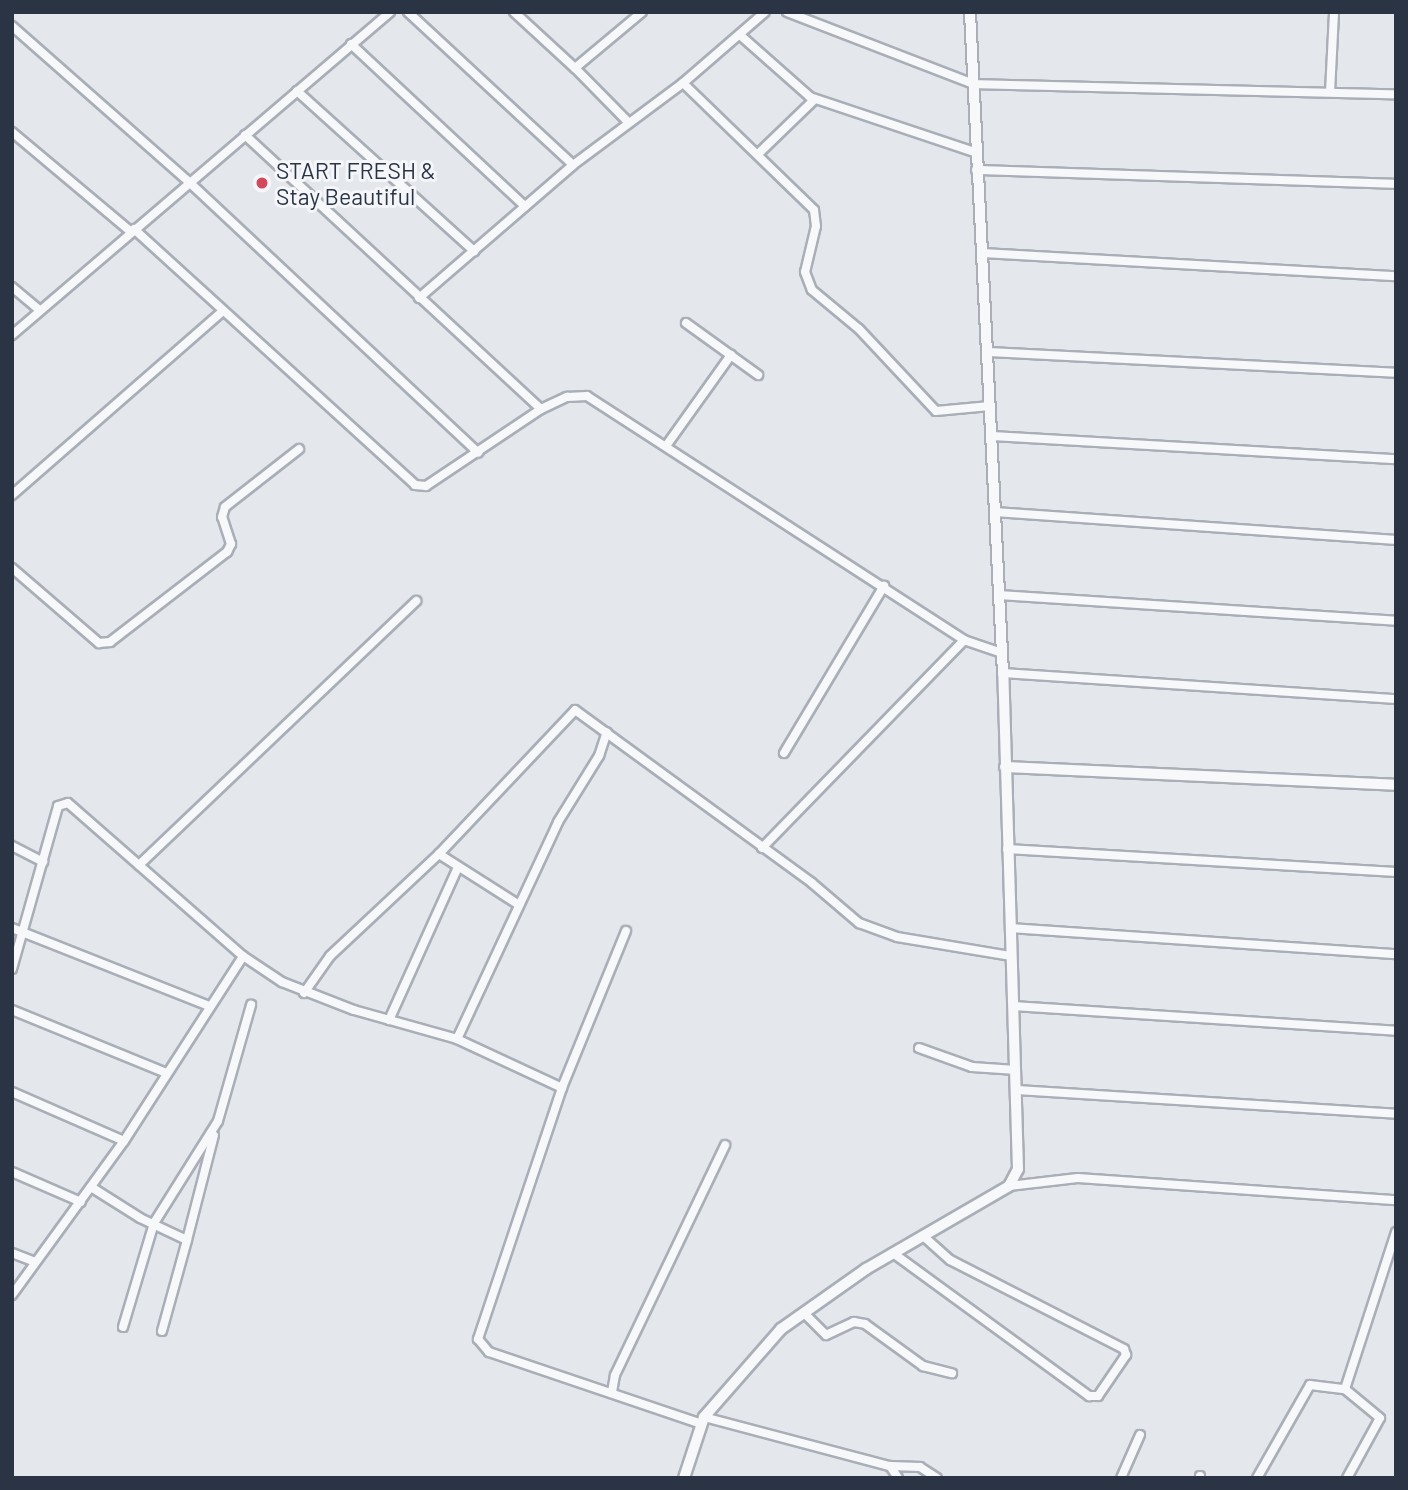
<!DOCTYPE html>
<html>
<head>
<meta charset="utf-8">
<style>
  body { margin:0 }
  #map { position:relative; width:1408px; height:1490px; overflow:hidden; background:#e4e7ec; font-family:Barlow,sans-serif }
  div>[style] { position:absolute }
  .roads { filter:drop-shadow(2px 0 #a9aeb7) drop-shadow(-2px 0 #a9aeb7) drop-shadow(0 2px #a9aeb7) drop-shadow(0 -2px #a9aeb7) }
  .minor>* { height:8px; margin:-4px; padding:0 4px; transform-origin:4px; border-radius:4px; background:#f7f8fa }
  .tertiary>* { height:10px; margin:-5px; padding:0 5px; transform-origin:5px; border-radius:5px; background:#f7f8fa }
  .dots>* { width:19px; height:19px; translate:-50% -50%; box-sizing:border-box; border:4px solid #f4f6f9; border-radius:50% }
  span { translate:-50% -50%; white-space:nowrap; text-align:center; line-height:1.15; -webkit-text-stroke:6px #f4f6f9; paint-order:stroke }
  .poi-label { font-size:23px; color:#2b3445 }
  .left { translate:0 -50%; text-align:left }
  .frame { position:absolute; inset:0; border:14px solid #2b3445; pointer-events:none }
</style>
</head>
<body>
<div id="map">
  <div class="roads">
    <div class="minor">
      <div style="left:408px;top:12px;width:225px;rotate:42.8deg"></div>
      <div style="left:514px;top:12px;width:83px;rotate:42.6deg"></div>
      <div style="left:575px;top:68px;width:87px;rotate:-39.9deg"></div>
      <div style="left:787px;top:12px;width:200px;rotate:21.1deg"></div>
      <div style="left:974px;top:84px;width:422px;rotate:1.4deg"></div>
      <div style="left:12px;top:26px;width:236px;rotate:41.4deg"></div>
      <div style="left:189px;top:182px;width:396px;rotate:43.1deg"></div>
      <div style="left:740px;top:35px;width:94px;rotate:41.5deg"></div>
      <div style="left:810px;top:97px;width:176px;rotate:18.5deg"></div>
      <div style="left:351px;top:44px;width:238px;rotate:43deg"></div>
      <div style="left:575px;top:68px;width:77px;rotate:45.5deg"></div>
      <div style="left:683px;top:83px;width:182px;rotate:44.1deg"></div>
      <div style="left:814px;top:210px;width:16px;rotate:83deg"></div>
      <div style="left:816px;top:226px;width:47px;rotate:103.4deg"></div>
      <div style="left:805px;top:272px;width:19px;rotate:69deg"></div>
      <div style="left:812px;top:290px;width:61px;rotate:39.7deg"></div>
      <div style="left:859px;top:329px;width:112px;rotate:46.8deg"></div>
      <div style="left:936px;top:411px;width:54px;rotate:-5.3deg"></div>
      <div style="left:297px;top:91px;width:239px;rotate:42.1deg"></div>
      <div style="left:1330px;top:92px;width:80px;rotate:-87.1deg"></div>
      <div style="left:12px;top:132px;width:155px;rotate:40deg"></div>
      <div style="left:245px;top:135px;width:403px;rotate:42.8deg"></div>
      <div style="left:758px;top:154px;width:79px;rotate:-44deg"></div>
      <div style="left:976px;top:170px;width:420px;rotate:1.9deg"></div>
      <div style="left:134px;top:229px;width:380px;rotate:42.3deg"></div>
      <div style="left:415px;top:485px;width:11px;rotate:5deg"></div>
      <div style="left:426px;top:486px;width:138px;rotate:-33.8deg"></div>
      <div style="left:541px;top:409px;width:29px;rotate:-25deg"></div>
      <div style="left:567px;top:397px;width:20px;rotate:-3deg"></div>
      <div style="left:587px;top:396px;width:449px;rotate:32.9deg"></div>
      <div style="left:964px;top:640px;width:40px;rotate:18.9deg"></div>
      <div style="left:982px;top:253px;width:415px;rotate:3.2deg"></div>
      <div style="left:12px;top:287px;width:35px;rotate:40deg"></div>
      <div style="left:419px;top:298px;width:203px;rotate:-40.8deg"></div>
      <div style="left:573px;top:165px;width:137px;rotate:-36.7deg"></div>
      <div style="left:683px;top:83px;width:108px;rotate:-40.9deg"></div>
      <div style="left:686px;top:323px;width:89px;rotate:35.8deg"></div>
      <div style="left:12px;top:335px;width:497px;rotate:-40.5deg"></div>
      <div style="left:988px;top:352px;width:409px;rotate:2.9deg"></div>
      <div style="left:992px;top:436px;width:405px;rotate:3.3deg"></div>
      <div style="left:666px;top:446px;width:112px;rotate:-54.5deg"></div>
      <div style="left:12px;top:495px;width:280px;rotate:-41.1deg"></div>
      <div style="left:995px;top:512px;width:402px;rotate:4deg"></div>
      <div style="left:12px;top:568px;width:115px;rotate:40.8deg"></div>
      <div style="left:99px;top:643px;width:11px;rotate:-5deg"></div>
      <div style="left:110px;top:642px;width:148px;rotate:-37.6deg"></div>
      <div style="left:227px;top:552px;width:9px;rotate:-63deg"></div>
      <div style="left:231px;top:544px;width:28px;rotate:-108deg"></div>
      <div style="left:222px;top:517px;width:10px;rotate:-73deg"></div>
      <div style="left:225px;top:507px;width:94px;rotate:-38.1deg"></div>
      <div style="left:999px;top:595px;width:398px;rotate:3.7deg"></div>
      <div style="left:1003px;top:673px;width:394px;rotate:3.8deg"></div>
      <div style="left:784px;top:753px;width:195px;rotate:-59.1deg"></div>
      <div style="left:12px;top:846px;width:35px;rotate:27deg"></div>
      <div style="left:762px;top:848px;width:290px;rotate:-45.8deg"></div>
      <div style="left:1007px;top:849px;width:390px;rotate:3.4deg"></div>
      <div style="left:439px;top:854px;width:95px;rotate:32.5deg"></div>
      <div style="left:139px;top:865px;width:383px;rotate:-43.6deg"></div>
      <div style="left:12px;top:928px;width:212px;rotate:21.6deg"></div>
      <div style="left:1010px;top:928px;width:387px;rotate:3.9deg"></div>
      <div style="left:626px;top:931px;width:170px;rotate:112.2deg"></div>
      <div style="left:562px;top:1088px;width:265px;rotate:108.5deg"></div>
      <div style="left:478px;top:1339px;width:17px;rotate:50deg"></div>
      <div style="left:489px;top:1352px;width:225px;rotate:18.7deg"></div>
      <div style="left:12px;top:969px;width:169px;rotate:-74.2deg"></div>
      <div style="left:58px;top:806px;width:10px;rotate:-17deg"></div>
      <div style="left:68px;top:803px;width:232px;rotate:41.2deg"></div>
      <div style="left:243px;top:956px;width:47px;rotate:33.7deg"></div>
      <div style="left:282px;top:982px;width:77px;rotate:21.3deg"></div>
      <div style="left:354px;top:1010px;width:107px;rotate:15.7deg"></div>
      <div style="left:457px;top:1039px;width:116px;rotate:25deg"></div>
      <div style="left:304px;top:993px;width:45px;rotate:-54.9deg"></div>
      <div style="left:330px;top:956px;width:149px;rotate:-43.1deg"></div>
      <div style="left:439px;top:854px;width:198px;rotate:-46.6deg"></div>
      <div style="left:575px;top:710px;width:293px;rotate:36.1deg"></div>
      <div style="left:812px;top:883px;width:62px;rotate:40.4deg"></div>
      <div style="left:859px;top:923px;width:40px;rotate:20.2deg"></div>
      <div style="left:897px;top:937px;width:116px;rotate:9.5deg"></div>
      <div style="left:1013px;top:1006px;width:384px;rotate:3.7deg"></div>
      <div style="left:12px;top:1010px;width:166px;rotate:22.2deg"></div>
      <div style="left:389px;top:1020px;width:168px;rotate:-65.7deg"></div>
      <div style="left:457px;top:1039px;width:239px;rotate:-65deg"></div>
      <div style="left:558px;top:822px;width:78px;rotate:-58.2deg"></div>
      <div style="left:599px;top:756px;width:25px;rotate:-72deg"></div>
      <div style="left:919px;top:1048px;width:56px;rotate:19.7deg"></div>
      <div style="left:972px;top:1067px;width:44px;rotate:3.9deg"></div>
      <div style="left:1017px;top:1090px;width:380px;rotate:3.6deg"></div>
      <div style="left:12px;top:1092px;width:122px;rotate:23.6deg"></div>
      <div style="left:12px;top:1172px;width:75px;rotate:23.5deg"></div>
      <div style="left:1009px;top:1186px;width:69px;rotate:-6.6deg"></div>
      <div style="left:1078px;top:1178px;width:319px;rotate:4deg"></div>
      <div style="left:91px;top:1187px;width:58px;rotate:32.3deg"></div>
      <div style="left:140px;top:1218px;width:52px;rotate:25.1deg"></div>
      <div style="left:187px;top:1240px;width:108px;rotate:-75.6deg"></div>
      <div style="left:12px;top:1253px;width:25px;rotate:21deg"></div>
      <div style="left:893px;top:1253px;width:243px;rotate:36.1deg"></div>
      <div style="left:1089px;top:1396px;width:9px"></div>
      <div style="left:1098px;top:1396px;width:50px;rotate:-55.7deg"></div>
      <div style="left:1126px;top:1355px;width:6px;rotate:-108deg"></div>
      <div style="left:1124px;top:1349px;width:195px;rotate:-152.9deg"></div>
      <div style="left:950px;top:1260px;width:36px;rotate:-138deg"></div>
      <div style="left:12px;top:1295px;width:190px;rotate:-54deg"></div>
      <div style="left:124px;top:1141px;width:220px;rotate:-57.2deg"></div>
      <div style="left:804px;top:1313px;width:31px;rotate:45deg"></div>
      <div style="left:826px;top:1335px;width:31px;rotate:-25deg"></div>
      <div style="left:854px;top:1322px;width:11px;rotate:10deg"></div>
      <div style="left:865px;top:1324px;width:72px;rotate:35.9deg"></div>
      <div style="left:923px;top:1366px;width:30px;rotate:14deg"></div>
      <div style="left:123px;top:1327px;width:109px;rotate:-73.4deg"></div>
      <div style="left:154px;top:1223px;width:120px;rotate:-57.9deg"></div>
      <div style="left:218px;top:1121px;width:121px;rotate:-74.1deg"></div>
      <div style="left:162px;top:1331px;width:94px;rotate:-74.6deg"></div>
      <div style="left:612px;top:1392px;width:17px;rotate:-80deg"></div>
      <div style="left:615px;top:1375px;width:255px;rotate:-64.4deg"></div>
      <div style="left:704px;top:1417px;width:192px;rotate:14.8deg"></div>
      <div style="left:890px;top:1466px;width:14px;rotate:56deg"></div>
      <div style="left:891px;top:1466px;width:29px;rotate:2deg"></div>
      <div style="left:920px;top:1467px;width:20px;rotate:33deg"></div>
      <div style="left:1121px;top:1478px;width:47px;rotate:-66.2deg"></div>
      <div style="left:1200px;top:1478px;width:2px;rotate:-90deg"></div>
      <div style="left:1257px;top:1478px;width:107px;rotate:-60.3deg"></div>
      <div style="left:1310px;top:1385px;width:35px;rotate:7deg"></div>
      <div style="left:1347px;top:1478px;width:68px;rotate:-61.2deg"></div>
      <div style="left:1380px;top:1418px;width:45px;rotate:-140.4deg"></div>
      <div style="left:1345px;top:1389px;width:165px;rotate:-72deg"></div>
    </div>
    <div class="tertiary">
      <div style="left:1005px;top:767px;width:391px;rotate:2.6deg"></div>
      <div style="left:684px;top:1478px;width:64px;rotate:-71.8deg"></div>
      <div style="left:704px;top:1417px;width:117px;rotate:-48.8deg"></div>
      <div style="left:781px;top:1329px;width:104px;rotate:-35.2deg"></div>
      <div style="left:866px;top:1269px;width:165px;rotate:-30.1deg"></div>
      <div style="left:1009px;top:1186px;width:19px;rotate:-62deg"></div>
      <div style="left:1018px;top:1169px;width:496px;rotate:-91.7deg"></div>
      <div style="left:1003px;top:673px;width:662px;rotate:-92.86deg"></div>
    </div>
  </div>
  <div class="dots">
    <div style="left:262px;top:183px;background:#d1495b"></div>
  </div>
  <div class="poi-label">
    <span class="left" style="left:276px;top:183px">START FRESH &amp;<br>Stay Beautiful</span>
  </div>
  <div class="frame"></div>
</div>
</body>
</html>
